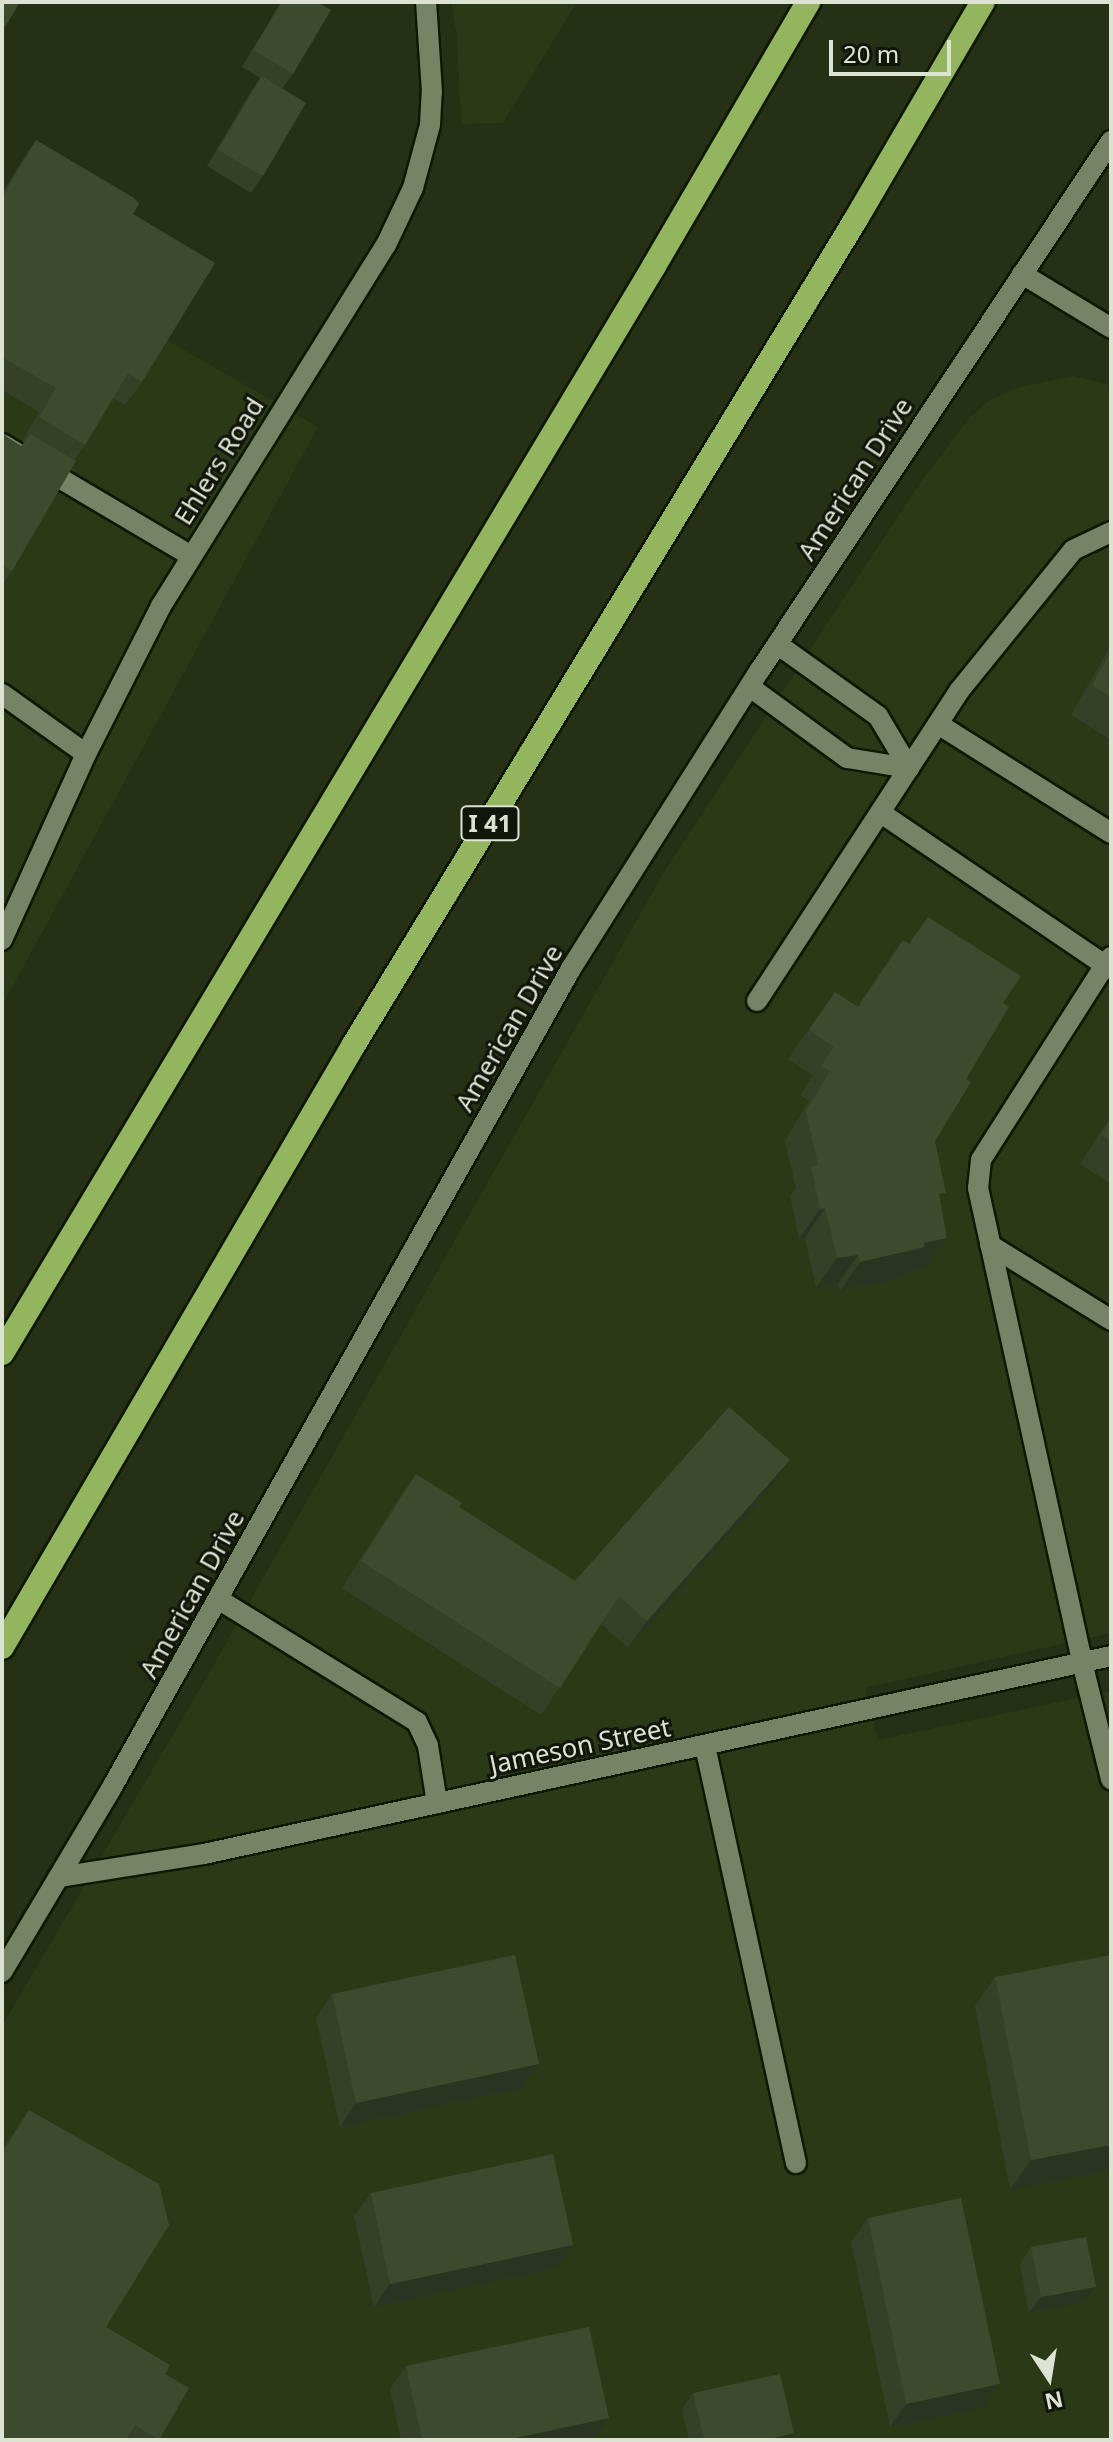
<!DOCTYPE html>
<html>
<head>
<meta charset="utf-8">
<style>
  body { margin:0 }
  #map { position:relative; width:1113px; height:2442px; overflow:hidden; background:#253014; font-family:"Noto Sans",sans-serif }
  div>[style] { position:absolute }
  .built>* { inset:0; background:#2c3916 }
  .roads { filter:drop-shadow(2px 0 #0e1800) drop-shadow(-2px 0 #0e1800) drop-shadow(0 2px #0e1800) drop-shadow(0 -2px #0e1800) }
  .lane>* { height:20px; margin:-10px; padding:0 10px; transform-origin:10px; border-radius:10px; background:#768364 }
  .street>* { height:20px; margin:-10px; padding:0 10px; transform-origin:10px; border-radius:10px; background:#768364 }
  .secondary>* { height:20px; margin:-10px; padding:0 10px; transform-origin:10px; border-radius:10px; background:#768364 }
  .highway>* { height:24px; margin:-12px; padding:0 12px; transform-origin:12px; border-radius:12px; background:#93b55d }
  .wall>* { inset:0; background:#354027 }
  .shaded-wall>* { inset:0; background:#2b3420 }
  .building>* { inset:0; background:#3e4a2d }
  span { translate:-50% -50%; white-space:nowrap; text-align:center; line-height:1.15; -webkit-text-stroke:6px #11160a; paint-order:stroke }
  .shield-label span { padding:2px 6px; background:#11160a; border:2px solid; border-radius:6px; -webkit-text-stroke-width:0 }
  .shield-label { font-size:24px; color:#dce3d2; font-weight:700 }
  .street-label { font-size:26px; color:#dce3d2 }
  .frame { position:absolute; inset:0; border:4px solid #dce3d2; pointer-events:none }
  .north { position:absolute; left:1009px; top:2338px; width:80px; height:80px; -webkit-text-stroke:6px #11160a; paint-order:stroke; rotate:168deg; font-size:22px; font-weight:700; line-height:32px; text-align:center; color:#dce3d2 }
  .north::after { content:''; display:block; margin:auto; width:28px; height:36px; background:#dce3d2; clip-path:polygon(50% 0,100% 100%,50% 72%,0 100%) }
  .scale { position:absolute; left:829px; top:40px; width:122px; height:36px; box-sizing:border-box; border:4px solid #dce3d2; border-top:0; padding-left:10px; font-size:24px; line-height:28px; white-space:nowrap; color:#dce3d2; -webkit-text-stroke:6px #11160a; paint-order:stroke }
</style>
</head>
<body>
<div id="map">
  <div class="built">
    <div style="clip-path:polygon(451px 2px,577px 2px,503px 123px,461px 124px,457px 37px)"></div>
    <div style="clip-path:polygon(2px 245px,318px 427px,2px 1006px)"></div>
    <div style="clip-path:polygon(1073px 376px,1111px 385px,1111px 1633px,865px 1688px,878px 1740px,1111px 1691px,1111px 2440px,2px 2440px,2px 2026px,208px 1675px,667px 867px,920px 483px,970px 417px,989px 401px,1016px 388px)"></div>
  </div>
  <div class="roads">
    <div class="lane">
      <div style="left:2px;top:444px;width:218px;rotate:30.6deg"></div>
      <div style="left:750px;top:687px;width:120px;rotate:36.2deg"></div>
      <div style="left:847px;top:758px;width:63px;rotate:9.2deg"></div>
      <div style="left:909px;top:768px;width:61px;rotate:-120.8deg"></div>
      <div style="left:878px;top:716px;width:124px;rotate:-144.5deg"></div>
      <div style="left:2px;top:694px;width:103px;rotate:35.5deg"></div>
      <div style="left:938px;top:724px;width:204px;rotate:32.2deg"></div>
      <div style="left:881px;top:813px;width:271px;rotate:34.2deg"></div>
      <div style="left:1105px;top:965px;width:10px;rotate:-53deg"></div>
      <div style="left:1111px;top:969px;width:7px;rotate:-146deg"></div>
      <div style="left:1105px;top:965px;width:231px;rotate:122.5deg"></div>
      <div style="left:981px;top:1160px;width:28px;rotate:96deg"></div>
      <div style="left:978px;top:1188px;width:485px;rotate:77.6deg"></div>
      <div style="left:1082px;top:1662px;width:121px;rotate:76.1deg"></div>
      <div style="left:757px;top:1001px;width:370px;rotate:-56.9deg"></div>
      <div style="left:959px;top:691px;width:181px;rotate:-51deg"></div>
      <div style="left:1073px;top:550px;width:42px;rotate:-25.3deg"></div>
      <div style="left:990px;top:1245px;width:142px;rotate:31.8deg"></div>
      <div style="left:218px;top:1599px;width:234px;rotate:31.7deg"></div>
      <div style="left:417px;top:1722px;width:26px;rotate:65deg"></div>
      <div style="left:428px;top:1746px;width:58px;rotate:81deg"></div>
      <div style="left:705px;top:1746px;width:427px;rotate:77.7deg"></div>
    </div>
    <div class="street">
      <div style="left:1022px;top:274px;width:104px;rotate:31.2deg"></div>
      <div style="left:2px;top:940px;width:204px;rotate:-65.7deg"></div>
      <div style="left:86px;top:754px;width:166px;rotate:-63.1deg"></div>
      <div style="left:161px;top:606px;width:425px;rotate:-58.1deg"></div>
      <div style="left:386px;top:245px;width:63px;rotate:-64.7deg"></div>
      <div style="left:413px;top:188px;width:65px;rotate:-74.9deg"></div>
      <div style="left:430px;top:125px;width:33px;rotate:-87deg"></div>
      <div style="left:432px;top:92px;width:90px;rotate:-93.8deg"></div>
      <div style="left:59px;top:1877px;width:147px;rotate:-9deg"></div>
      <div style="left:204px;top:1854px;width:928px;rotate:-12.31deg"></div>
    </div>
    <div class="secondary">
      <div style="left:2px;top:1972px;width:213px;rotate:-59.2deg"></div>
      <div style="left:111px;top:1789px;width:942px;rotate:-60.72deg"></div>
      <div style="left:572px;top:967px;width:352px;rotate:-57.7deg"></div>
      <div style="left:760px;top:670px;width:635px;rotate:-56.44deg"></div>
    </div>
    <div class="highway">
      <div style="left:2px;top:1353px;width:1268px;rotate:-59.04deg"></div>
      <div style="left:654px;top:266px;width:306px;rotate:-59.7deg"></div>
      <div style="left:2px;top:1647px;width:696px;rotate:-59.71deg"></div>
      <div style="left:353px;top:1046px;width:968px;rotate:-58.69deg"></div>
      <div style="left:856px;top:219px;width:251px;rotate:-59.7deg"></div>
    </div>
  </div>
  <div class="wall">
    <div style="clip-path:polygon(281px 2px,317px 2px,293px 74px,282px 89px,263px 176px,251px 193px,207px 166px,250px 93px,260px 78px,242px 67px)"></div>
    <div style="clip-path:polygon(36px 140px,133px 214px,142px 382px,125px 405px,113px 398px,85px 445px,74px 460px,12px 571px,2px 585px,2px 434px,21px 446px,24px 442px,22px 441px,39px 412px,2px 390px,2px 194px,20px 164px)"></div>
    <div style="clip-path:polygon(1111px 645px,1111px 740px,1071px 715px)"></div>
    <div style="clip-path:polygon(903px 940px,1003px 1003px,935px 1141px,940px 1201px,926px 1268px,908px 1272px,904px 1277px,840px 1291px,838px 1284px,816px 1288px,805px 1238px,799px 1239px,790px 1196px,796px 1188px,785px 1141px,809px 1101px,800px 1095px,813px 1076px,788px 1059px,835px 992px,857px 1007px)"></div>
    <div style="clip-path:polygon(1111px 1116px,1111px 1184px,1080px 1164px)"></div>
    <div style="clip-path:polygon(416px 1474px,459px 1507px,575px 1581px,771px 1488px,628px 1648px,601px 1624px,541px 1715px,342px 1588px,397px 1501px)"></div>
    <div style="clip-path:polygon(995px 1977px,1111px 2170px,1010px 2190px,975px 2006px)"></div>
    <div style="clip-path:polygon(332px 1994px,539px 2064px,522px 2088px,340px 2127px,316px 2018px)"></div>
    <div style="clip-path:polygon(29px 2110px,106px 2327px,165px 2374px,159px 2440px,2px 2440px,2px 2150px)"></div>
    <div style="clip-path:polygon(371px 2193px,556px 2268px,374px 2307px,354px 2216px)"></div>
    <div style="clip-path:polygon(868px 2218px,983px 2408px,890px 2427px,851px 2242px)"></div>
    <div style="clip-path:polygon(1031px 2247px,1084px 2303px,1029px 2313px,1020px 2264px)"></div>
    <div style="clip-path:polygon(406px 2366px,609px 2418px,593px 2440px,401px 2440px,390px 2389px)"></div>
    <div style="clip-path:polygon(693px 2393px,794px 2433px,790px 2440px,689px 2440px,682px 2409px)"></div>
  </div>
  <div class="shaded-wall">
    <div style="clip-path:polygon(825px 1208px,805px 1238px,799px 1239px,820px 1209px)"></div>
    <div style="clip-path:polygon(947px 1238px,926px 1268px,908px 1272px,904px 1277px,840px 1291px,860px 1262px,924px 1243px)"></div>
    <div style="clip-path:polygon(858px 1255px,838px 1284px,816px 1288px,837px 1258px)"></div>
    <div style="clip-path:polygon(790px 1460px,771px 1488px,628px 1648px,647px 1621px)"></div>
    <div style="clip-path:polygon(539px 2064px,522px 2088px,340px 2127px,356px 2103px)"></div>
    <div style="clip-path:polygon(1111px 2145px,1111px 2170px,1010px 2190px,1031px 2160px)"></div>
    <div style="clip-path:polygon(573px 2245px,556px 2268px,374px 2307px,390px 2284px)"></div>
    <div style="clip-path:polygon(1096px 2287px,1084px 2303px,1029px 2313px,1041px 2297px)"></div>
    <div style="clip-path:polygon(1000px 2384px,983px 2408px,890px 2427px,906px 2404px)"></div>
    <div style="clip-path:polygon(609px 2418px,593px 2440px,506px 2440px)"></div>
    <div style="clip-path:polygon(794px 2433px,790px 2440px,765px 2440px)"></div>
  </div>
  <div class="building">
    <div style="clip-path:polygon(2px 2px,20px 2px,5px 27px,2px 25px)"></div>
    <div style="clip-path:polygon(282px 2px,317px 2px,331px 10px,293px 74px,253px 50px)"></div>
    <div style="clip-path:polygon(262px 76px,306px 103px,263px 176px,218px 150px)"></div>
    <div style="clip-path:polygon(36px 140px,134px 198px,139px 204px,133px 214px,215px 263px,142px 382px,128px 373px,85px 445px,39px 417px,56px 388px,2px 357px,2px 198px)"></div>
    <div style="clip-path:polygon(2px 434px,22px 447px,30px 434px,76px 461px,12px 571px,2px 565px)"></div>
    <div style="clip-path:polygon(1111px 651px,1111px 697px,1092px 685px)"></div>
    <div style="clip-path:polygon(928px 917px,1021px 976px,1003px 1003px,1009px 1007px,966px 1079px,971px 1082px,935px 1141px,946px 1193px,939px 1194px,947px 1238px,924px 1243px,925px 1247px,860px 1262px,858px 1255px,837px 1258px,825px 1208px,820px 1209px,811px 1167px,818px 1165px,806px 1111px,830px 1071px,821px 1066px,834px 1047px,809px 1030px,835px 992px,858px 1007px,903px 940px,909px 944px)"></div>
    <div style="clip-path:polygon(1111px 1119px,1111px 1141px,1101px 1135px)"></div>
    <div style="clip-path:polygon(729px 1407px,790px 1460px,647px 1621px,619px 1596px,560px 1688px,361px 1561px,416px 1474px,462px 1503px,459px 1507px,575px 1581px)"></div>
    <div style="clip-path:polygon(515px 1955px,539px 2064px,356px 2103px,332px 1994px)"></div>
    <div style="clip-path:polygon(1111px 1955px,1111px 2145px,1031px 2160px,995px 1977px)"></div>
    <div style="clip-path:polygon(29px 2110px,159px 2184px,169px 2225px,106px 2327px,170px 2365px,165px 2374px,189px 2388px,159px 2440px,135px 2425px,126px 2440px,2px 2440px,2px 2154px)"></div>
    <div style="clip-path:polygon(553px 2154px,573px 2245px,390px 2284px,371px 2193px)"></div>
    <div style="clip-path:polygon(961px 2198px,1000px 2384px,906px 2404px,868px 2218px)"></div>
    <div style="clip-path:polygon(1086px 2237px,1096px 2287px,1041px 2297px,1031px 2247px)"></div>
    <div style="clip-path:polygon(589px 2327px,609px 2418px,506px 2440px,422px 2440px,406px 2366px)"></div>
    <div style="clip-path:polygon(780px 2374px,794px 2433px,765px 2440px,704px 2440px,693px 2393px)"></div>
  </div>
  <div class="shield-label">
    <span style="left:490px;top:823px">I 41</span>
  </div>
  <div class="street-label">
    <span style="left:219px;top:461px;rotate:-58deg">Ehlers Road</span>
    <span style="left:855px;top:479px;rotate:-57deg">American Drive</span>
    <span style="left:509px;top:1028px;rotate:-60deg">American Drive</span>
    <span style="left:192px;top:1594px;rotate:-61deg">American Drive</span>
    <span style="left:580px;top:1746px;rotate:-12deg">Jameson Street</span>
  </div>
  <div class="frame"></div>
  <div class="north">N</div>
  <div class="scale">20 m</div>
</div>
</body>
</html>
